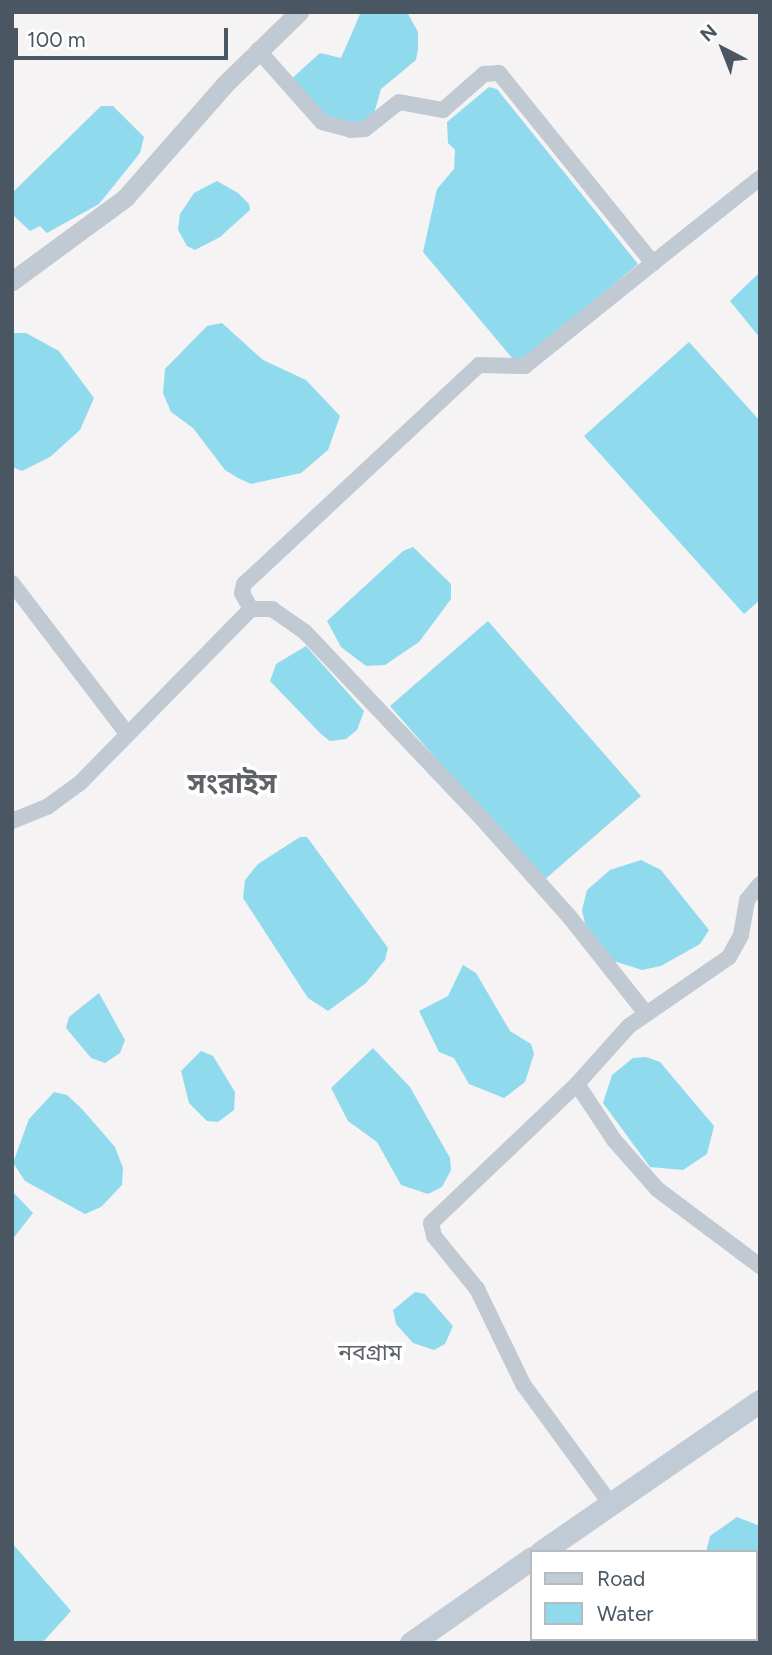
<!DOCTYPE html>
<html>
<head>
<meta charset="utf-8">
<style>
  body { margin:0 }
  #map { position:relative; width:772px; height:1655px; overflow:hidden; background:#f5f3f3; font-family:Figtree,"Noto Sans Bengali",sans-serif }
  div>[style] { position:absolute }
  .water>* { inset:0; background:#90daee }
  .minor>* { height:16px; margin:-8px; padding:0 8px; transform-origin:8px; border-radius:8px; background:#c1cad2 }
  .tertiary>* { height:19px; margin:-9.5px; padding:0 9.5px; transform-origin:9.5px; border-radius:9.5px; background:#c1cad2 }
  .secondary>* { height:23px; margin:-11.5px; padding:0 11.5px; transform-origin:11.5px; border-radius:11.5px; background:#c1cbd6 }
  span { translate:-50% -50%; white-space:nowrap; text-align:center; line-height:1.15; -webkit-text-stroke:7px #fff; paint-order:stroke }
  .neighbourhood-label { font-size:23px; color:#5f6368 }
  .district-label { font-size:28px; color:#5f6368; font-weight:700 }
  .frame { position:absolute; inset:0; border:14px solid #4a5661; pointer-events:none }
  .legend { position:absolute; left:530px; top:1550px; width:228px; height:91px; box-sizing:border-box; background:#fff; border:2px solid #b7bbc0; margin:0; padding:9px 12px; list-style:none; font-size:21px; color:#4a5661 }
  .legend li { display:flex; align-items:center; gap:14px; height:35px }
  .legend b { width:35px; border:2px solid #b7bbc0 }
  .north { position:absolute; left:688px; top:14px; width:70px; height:70px; -webkit-text-stroke:5px #fff; paint-order:stroke; rotate:318deg; font-size:19px; font-weight:700; line-height:28px; text-align:center; color:#4a5661 }
  .north::after { content:''; display:block; margin:auto; width:24px; height:32px; background:#4a5661; clip-path:polygon(50% 0,100% 100%,50% 72%,0 100%) }
  .scale { position:absolute; left:14px; top:28px; width:214px; height:32px; box-sizing:border-box; border:4px solid #4a5661; border-top:0; padding-left:9px; font-size:21px; line-height:24px; white-space:nowrap; color:#4a5661; -webkit-text-stroke:5px #fff; paint-order:stroke }
</style>
</head>
<body>
<div id="map">
  <div class="water">
    <div style="clip-path:polygon(361px 12px,407px 12px,418px 32px,418px 49px,416px 60px,381px 89px,373px 117px,352px 125px,319px 114px,289px 81px,320px 53px,341px 58px)"></div>
    <div style="clip-path:polygon(489px 87px,497px 89px,638px 264px,518px 365px,423px 252px,437px 189px,454px 169px,455px 150px,448px 143px,447px 122px)"></div>
    <div style="clip-path:polygon(101px 106px,113px 106px,144px 137px,140px 153px,99px 204px,47px 233px,40px 226px,30px 231px,12px 214px,12px 193px)"></div>
    <div style="clip-path:polygon(217px 181px,238px 193px,249px 204px,250px 210px,220px 237px,195px 250px,187px 246px,178px 230px,180px 214px,194px 193px)"></div>
    <div style="clip-path:polygon(760px 272px,760px 338px,730px 301px)"></div>
    <div style="clip-path:polygon(222px 323px,263px 360px,306px 380px,340px 416px,328px 450px,301px 473px,251px 484px,238px 478px,225px 470px,193px 428px,171px 412px,163px 393px,165px 369px,207px 326px)"></div>
    <div style="clip-path:polygon(12px 333px,26px 333px,59px 351px,94px 398px,80px 430px,50px 457px,22px 471px,12px 467px)"></div>
    <div style="clip-path:polygon(689px 342px,760px 421px,760px 600px,744px 614px,584px 436px)"></div>
    <div style="clip-path:polygon(413px 547px,451px 584px,451px 599px,419px 642px,385px 665px,366px 666px,341px 647px,327px 621px,403px 551px)"></div>
    <div style="clip-path:polygon(488px 621px,641px 796px,543px 881px,390px 706px)"></div>
    <div style="clip-path:polygon(306px 646px,364px 711px,357px 730px,346px 739px,330px 741px,321px 734px,270px 681px,276px 664px)"></div>
    <div style="clip-path:polygon(300px 837px,307px 837px,388px 948px,385px 960px,366px 983px,328px 1011px,308px 998px,243px 898px,245px 880px,258px 864px)"></div>
    <div style="clip-path:polygon(641px 860px,661px 870px,709px 930px,700px 944px,661px 966px,642px 970px,614px 961px,585px 924px,582px 910px,587px 890px,610px 870px)"></div>
    <div style="clip-path:polygon(463px 965px,476px 973px,510px 1031px,531px 1044px,534px 1054px,525px 1082px,504px 1098px,469px 1084px,454px 1058px,439px 1052px,419px 1011px,448px 996px)"></div>
    <div style="clip-path:polygon(99px 993px,125px 1040px,120px 1053px,105px 1063px,91px 1058px,66px 1028px,69px 1017px)"></div>
    <div style="clip-path:polygon(373px 1048px,410px 1087px,450px 1158px,451px 1170px,442px 1187px,428px 1194px,401px 1185px,377px 1142px,348px 1121px,331px 1088px)"></div>
    <div style="clip-path:polygon(201px 1051px,213px 1056px,235px 1092px,234px 1110px,218px 1122px,207px 1121px,189px 1103px,181px 1071px)"></div>
    <div style="clip-path:polygon(646px 1057px,660px 1062px,714px 1126px,707px 1154px,683px 1170px,650px 1167px,603px 1103px,612px 1075px,633px 1058px)"></div>
    <div style="clip-path:polygon(54px 1092px,67px 1095px,82px 1109px,115px 1147px,123px 1168px,122px 1185px,101px 1207px,85px 1214px,25px 1181px,13px 1163px,29px 1119px)"></div>
    <div style="clip-path:polygon(12px 1191px,33px 1213px,12px 1240px)"></div>
    <div style="clip-path:polygon(415px 1292px,425px 1294px,453px 1326px,445px 1344px,434px 1350px,413px 1343px,396px 1324px,393px 1310px)"></div>
    <div style="clip-path:polygon(737px 1517px,760px 1526px,760px 1604px,756px 1552px,706px 1552px,710px 1536px)"></div>
    <div style="clip-path:polygon(12px 1543px,71px 1611px,42px 1643px,12px 1643px)"></div>
  </div>
  <div class="minor">
    <div style="left:258px;top:50px;width:96px;rotate:48.4deg"></div>
    <div style="left:322px;top:122px;width:30px;rotate:15deg"></div>
    <div style="left:351px;top:130px;width:14px;rotate:-4deg"></div>
    <div style="left:365px;top:129px;width:43px;rotate:-38.5deg"></div>
    <div style="left:399px;top:102px;width:45px;rotate:10.3deg"></div>
    <div style="left:443px;top:110px;width:55px;rotate:-41.3deg"></div>
    <div style="left:484px;top:74px;width:15px;rotate:-4deg"></div>
    <div style="left:499px;top:73px;width:245px;rotate:51deg"></div>
    <div style="left:653px;top:263px;width:164px;rotate:141.2deg"></div>
    <div style="left:525px;top:366px;width:46px;rotate:-178.8deg"></div>
    <div style="left:479px;top:365px;width:321px;rotate:137deg"></div>
    <div style="left:244px;top:584px;width:9px;rotate:103deg"></div>
    <div style="left:242px;top:593px;width:18px;rotate:61deg"></div>
    <div style="left:251px;top:609px;width:21px"></div>
    <div style="left:272px;top:609px;width:40px;rotate:34.9deg"></div>
    <div style="left:305px;top:632px;width:262px;rotate:46.5deg"></div>
    <div style="left:485px;top:822px;width:125px;rotate:48.3deg"></div>
    <div style="left:568px;top:915px;width:124px;rotate:51.6deg"></div>
    <div style="left:653px;top:263px;width:137px;rotate:-38.5deg"></div>
    <div style="left:12px;top:583px;width:188px;rotate:52.6deg"></div>
    <div style="left:12px;top:821px;width:38px;rotate:-22deg"></div>
    <div style="left:47px;top:807px;width:41px;rotate:-36deg"></div>
    <div style="left:80px;top:783px;width:244px;rotate:-45.5deg"></div>
    <div style="left:577px;top:1084px;width:67px;rotate:56.5deg"></div>
    <div style="left:614px;top:1140px;width:65px;rotate:48.7deg"></div>
    <div style="left:657px;top:1189px;width:129px;rotate:36.8deg"></div>
    <div style="left:610px;top:1503px;width:147px;rotate:-126.2deg"></div>
    <div style="left:523px;top:1384px;width:106px;rotate:-115.8deg"></div>
    <div style="left:477px;top:1289px;width:68px;rotate:-129.1deg"></div>
    <div style="left:434px;top:1236px;width:13px;rotate:-103deg"></div>
    <div style="left:431px;top:1223px;width:202px;rotate:-43.6deg"></div>
    <div style="left:577px;top:1084px;width:78px;rotate:-48.1deg"></div>
    <div style="left:629px;top:1026px;width:121px;rotate:-34.6deg"></div>
    <div style="left:729px;top:957px;width:25px;rotate:-61deg"></div>
    <div style="left:741px;top:935px;width:36px;rotate:-80deg"></div>
    <div style="left:747px;top:900px;width:21px;rotate:-51deg"></div>
  </div>
  <div class="tertiary">
    <div style="left:12px;top:281px;width:140px;rotate:-36.3deg"></div>
    <div style="left:125px;top:198px;width:153px;rotate:-48.7deg"></div>
    <div style="left:226px;top:83px;width:102px;rotate:-44.2deg"></div>
  </div>
  <div class="secondary">
    <div style="left:541px;top:1552px;width:266px;rotate:-34.6deg"></div>
    <div style="left:411px;top:1643px;width:148px;rotate:-35.1deg"></div>
  </div>
  <div class="neighbourhood-label">
    <span style="left:370px;top:1352px">নবগ্ৰাম</span>
  </div>
  <div class="district-label">
    <span style="left:232px;top:783px">সংরাইস</span>
  </div>
  <div class="frame"></div>
  <ul class="legend">
  <li><b style="height:9px;background:#c1cbd6"></b>Road</li>
  <li><b style="height:19px;background:#90daee"></b>Water</li>
  </ul>
  <div class="north">N</div>
  <div class="scale">100 m</div>
</div>
</body>
</html>
